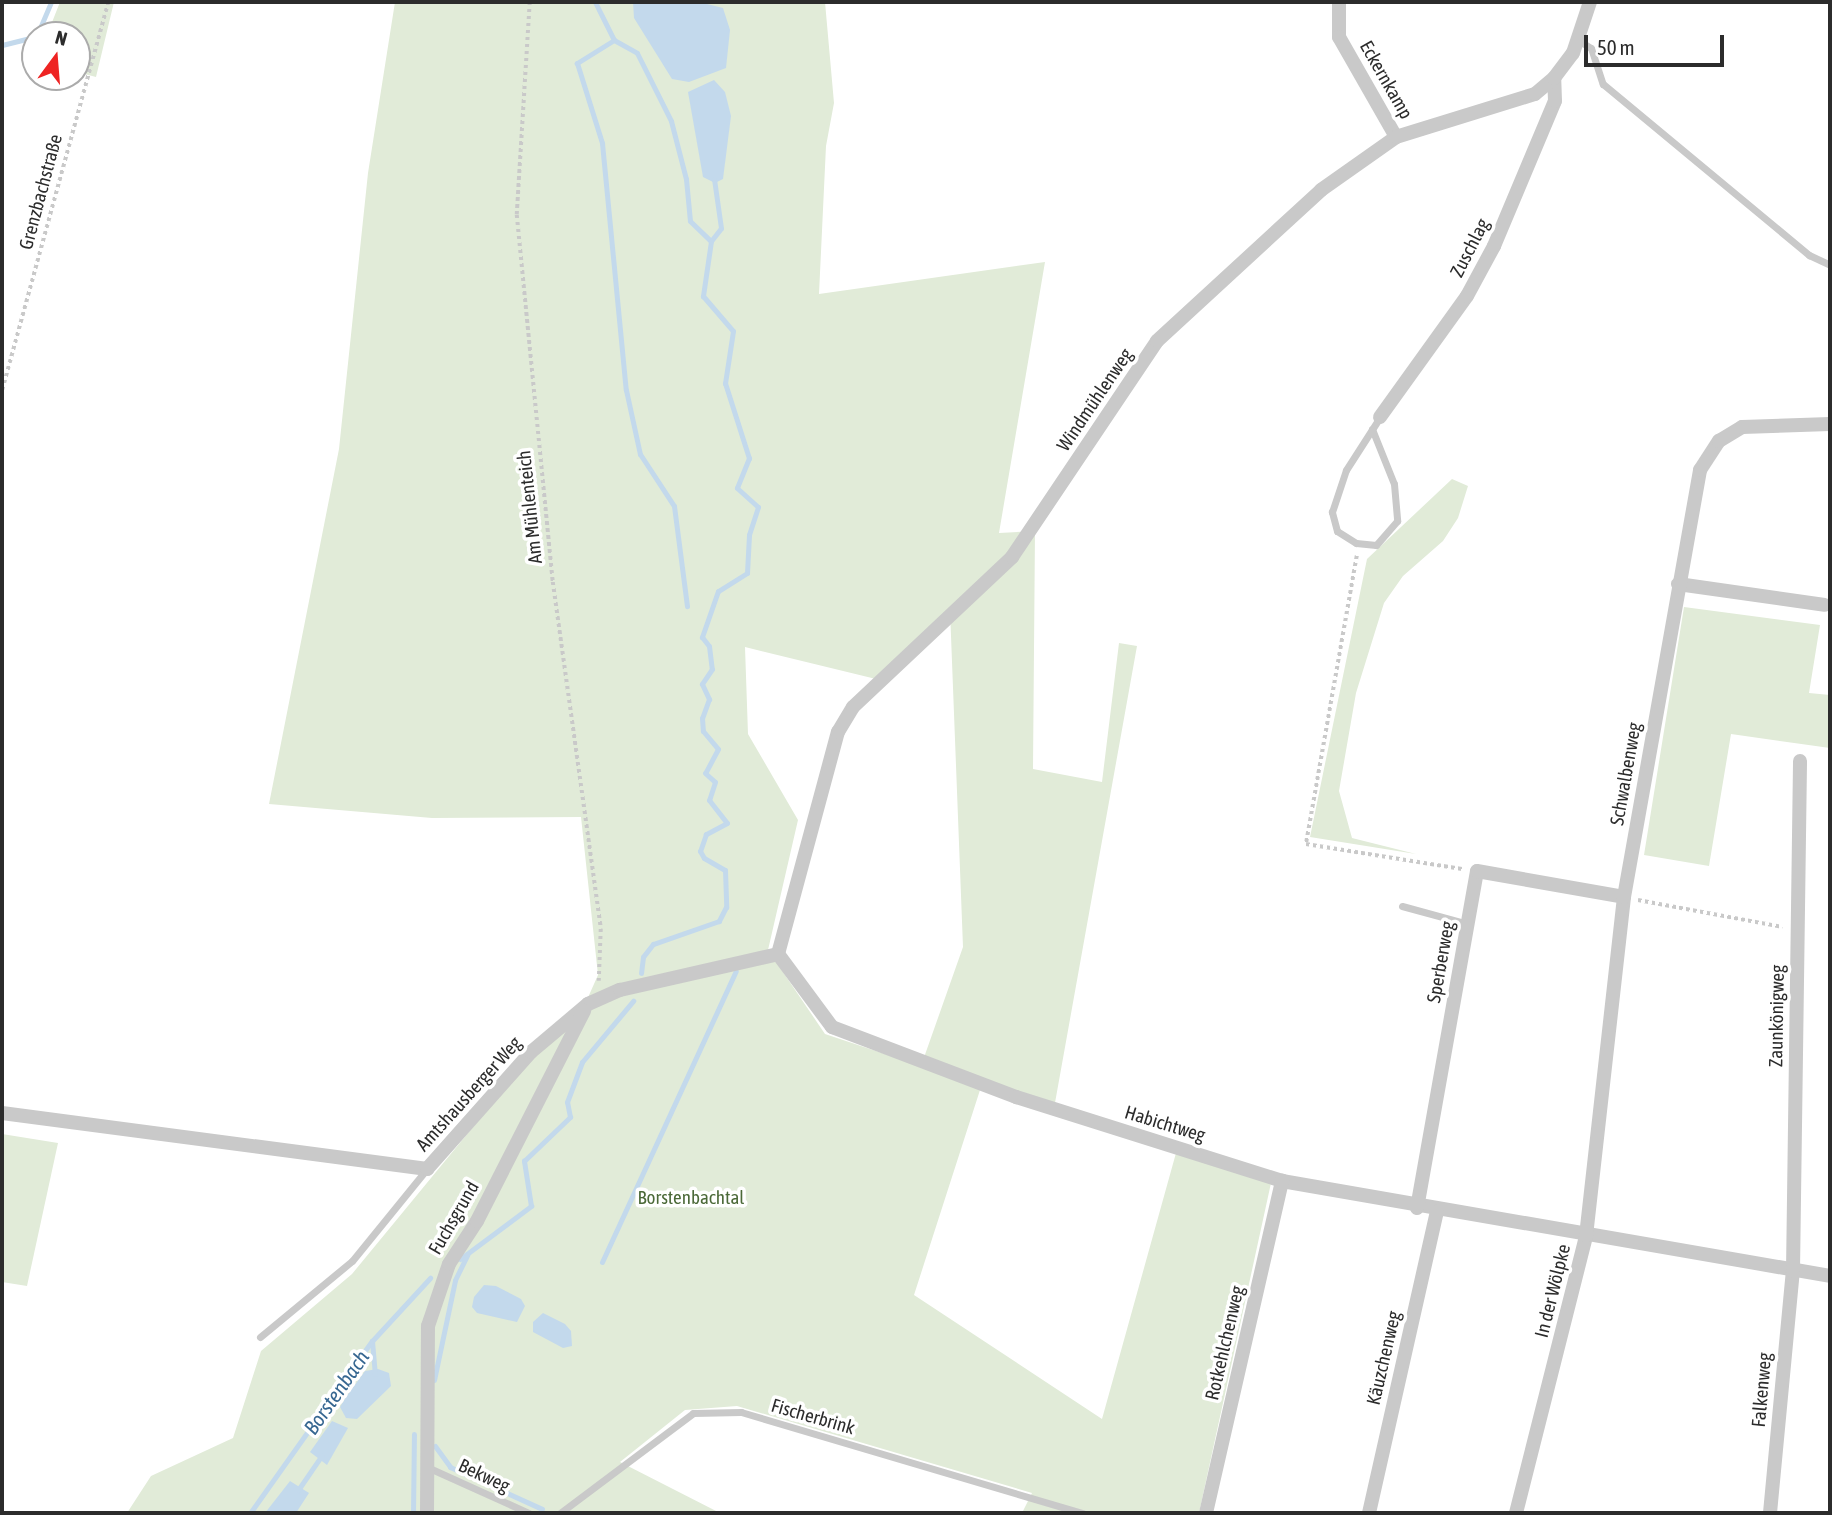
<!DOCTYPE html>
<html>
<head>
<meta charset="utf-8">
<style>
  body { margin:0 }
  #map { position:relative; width:1832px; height:1515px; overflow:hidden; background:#fff; font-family:"Asap Condensed",sans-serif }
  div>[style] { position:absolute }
  .green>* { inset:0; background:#e1ebd8 }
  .water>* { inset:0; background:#c3d9ec }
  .stream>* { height:5px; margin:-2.5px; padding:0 2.5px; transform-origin:2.5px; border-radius:2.5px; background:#c3d9ec }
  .path>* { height:3.5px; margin-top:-1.75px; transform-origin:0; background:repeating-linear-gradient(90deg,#c9c9c9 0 3.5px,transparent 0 7px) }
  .service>* { height:7px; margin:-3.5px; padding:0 3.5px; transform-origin:3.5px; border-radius:3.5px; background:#c9c9c9 }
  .minor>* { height:14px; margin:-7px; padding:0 7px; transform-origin:7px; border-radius:7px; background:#c9c9c9 }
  span { translate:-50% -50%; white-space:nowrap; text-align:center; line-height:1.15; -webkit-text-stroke:7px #fff; paint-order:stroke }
  .street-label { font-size:19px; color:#2c2c2c }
  .park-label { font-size:19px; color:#4b6938 }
  .water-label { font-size:21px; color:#376791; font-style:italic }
  .frame { position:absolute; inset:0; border:4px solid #2c2c2c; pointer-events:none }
  .north { position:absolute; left:21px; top:21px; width:70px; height:70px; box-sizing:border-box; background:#fff; border:2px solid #ababab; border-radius:50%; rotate:16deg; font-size:19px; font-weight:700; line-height:28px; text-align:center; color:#2c2c2c }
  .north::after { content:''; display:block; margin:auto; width:24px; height:32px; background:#ee2423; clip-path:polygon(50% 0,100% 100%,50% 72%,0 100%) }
  .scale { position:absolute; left:1584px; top:35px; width:140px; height:32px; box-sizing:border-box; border:4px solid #2c2c2c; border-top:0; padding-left:9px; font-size:21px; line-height:24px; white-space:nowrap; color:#2c2c2c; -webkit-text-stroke:5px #fff; paint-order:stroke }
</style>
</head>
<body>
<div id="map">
  <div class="green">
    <div style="clip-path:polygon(60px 2px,114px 2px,96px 77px,77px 72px,77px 35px,47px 35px)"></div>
    <div style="clip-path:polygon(evenodd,395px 2px,825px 2px,834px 103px,826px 146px,819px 294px,1045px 262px,999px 533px,1035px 531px,1033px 769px,1102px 782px,1119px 643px,1137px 646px,1053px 1114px,980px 1090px,914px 1295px,1102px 1419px,1176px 1153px,1271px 1183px,1199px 1513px,1022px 1513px,1032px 1493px,737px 1406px,685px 1410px,620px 1462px,720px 1513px,127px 1513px,151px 1476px,233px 1438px,261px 1351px,352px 1274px,529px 1059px,582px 1011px,598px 975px,581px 817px,432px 818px,269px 804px,339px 449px,368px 173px,395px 2px,950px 610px,963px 947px,921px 1066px,825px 1034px,768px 950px,798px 820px,748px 734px,745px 647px,876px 679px,950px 610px)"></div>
    <div style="clip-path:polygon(1452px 479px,1468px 486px,1458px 518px,1443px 541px,1403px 576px,1384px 603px,1356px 693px,1339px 791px,1352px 838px,1416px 854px,1310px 837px,1367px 559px)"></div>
    <div style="clip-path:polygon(1684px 607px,1820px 625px,1809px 693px,1830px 695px,1830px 748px,1731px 734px,1709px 866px,1644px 855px)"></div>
    <div style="clip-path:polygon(2px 1134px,58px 1143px,27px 1286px,2px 1282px)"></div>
  </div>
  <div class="water">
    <div style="clip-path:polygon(633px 2px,699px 2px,723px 8px,730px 30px,726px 68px,689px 82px,672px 79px,634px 18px)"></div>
    <div style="clip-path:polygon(714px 80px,725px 92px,731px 116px,723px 179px,715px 183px,703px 177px,688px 92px)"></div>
    <div style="clip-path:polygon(484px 1285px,496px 1286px,521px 1299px,525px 1306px,517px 1322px,477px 1313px,472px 1307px,474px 1297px)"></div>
    <div style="clip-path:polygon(543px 1313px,565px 1324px,571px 1331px,572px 1346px,563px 1348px,533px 1332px,533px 1322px)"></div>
    <div style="clip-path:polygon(378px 1369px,389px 1373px,391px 1386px,357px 1419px,346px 1418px,340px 1407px,346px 1397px,365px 1371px)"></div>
    <div style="clip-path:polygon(332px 1421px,348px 1428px,327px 1465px,310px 1452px)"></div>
    <div style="clip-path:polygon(290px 1481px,309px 1493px,296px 1513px,265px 1513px)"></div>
  </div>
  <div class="stream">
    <div style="left:595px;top:2px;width:42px;rotate:63.4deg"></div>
    <div style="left:614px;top:40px;width:26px;rotate:29deg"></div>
    <div style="left:637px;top:53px;width:76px;rotate:63.4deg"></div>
    <div style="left:671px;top:121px;width:60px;rotate:75.5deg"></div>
    <div style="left:686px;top:179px;width:42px;rotate:84.6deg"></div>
    <div style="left:690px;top:221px;width:29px;rotate:44deg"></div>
    <div style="left:711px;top:241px;width:56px;rotate:98.3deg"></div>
    <div style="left:703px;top:296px;width:46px;rotate:49.4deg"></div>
    <div style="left:733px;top:331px;width:53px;rotate:98.7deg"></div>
    <div style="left:725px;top:383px;width:79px;rotate:72.3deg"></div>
    <div style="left:749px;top:458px;width:32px;rotate:112deg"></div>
    <div style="left:737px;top:488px;width:28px;rotate:42deg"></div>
    <div style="left:758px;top:507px;width:29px;rotate:108deg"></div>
    <div style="left:749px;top:535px;width:38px;rotate:93deg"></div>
    <div style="left:747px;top:573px;width:34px;rotate:148deg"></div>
    <div style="left:718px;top:591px;width:49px;rotate:109.2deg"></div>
    <div style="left:702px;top:637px;width:11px;rotate:52deg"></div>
    <div style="left:709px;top:646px;width:23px;rotate:83deg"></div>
    <div style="left:712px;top:669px;width:18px;rotate:124deg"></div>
    <div style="left:702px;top:684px;width:17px;rotate:65deg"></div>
    <div style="left:709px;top:699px;width:20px;rotate:110deg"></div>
    <div style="left:702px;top:718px;width:13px;rotate:86deg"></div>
    <div style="left:703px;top:731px;width:23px;rotate:50deg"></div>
    <div style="left:718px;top:749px;width:27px;rotate:118deg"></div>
    <div style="left:705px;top:773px;width:13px;rotate:42deg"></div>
    <div style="left:715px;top:782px;width:19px;rotate:108deg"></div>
    <div style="left:709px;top:800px;width:29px;rotate:52deg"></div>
    <div style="left:727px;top:823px;width:24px;rotate:152deg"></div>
    <div style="left:706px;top:834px;width:18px;rotate:109deg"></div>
    <div style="left:700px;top:851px;width:8px;rotate:60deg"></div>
    <div style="left:704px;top:858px;width:24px;rotate:30deg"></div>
    <div style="left:725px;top:870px;width:37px;rotate:88deg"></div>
    <div style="left:726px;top:907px;width:16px;rotate:117deg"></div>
    <div style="left:719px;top:921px;width:70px;rotate:160.8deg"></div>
    <div style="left:653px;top:944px;width:16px;rotate:128deg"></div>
    <div style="left:643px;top:957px;width:16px;rotate:97deg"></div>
    <div style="left:37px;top:35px;width:36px;rotate:-67deg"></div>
    <div style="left:614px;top:40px;width:44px;rotate:148.1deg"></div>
    <div style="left:577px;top:63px;width:84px;rotate:72.6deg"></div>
    <div style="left:602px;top:143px;width:248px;rotate:84.5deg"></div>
    <div style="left:626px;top:390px;width:66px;rotate:77.7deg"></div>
    <div style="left:640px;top:454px;width:62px;rotate:56.8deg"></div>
    <div style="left:674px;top:506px;width:101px;rotate:82.6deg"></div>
    <div style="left:2px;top:45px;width:34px;rotate:-14deg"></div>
    <div style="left:711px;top:241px;width:16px;rotate:-52deg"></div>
    <div style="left:721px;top:228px;width:49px;rotate:-98.1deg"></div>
    <div style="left:460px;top:1259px;width:89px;rotate:-36.7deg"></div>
    <div style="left:531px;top:1206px;width:46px;rotate:-98.8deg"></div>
    <div style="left:524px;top:1161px;width:64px;rotate:-43.7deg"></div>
    <div style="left:570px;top:1117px;width:15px;rotate:-101deg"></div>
    <div style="left:567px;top:1102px;width:43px;rotate:-69.4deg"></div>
    <div style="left:582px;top:1062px;width:80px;rotate:-50.1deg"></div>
    <div style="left:602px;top:1262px;width:320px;rotate:-65.3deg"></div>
    <div style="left:372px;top:1341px;width:33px;rotate:85deg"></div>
    <div style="left:434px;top:1380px;width:102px;rotate:-78.1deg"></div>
    <div style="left:455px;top:1280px;width:28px;rotate:-64deg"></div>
    <div style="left:435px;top:1446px;width:26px;rotate:54deg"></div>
    <div style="left:450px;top:1467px;width:101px;rotate:24.5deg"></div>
    <div style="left:298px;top:1490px;width:42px;rotate:-55.6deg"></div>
    <div style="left:250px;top:1513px;width:211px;rotate:-54.7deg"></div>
    <div style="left:372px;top:1341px;width:86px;rotate:-47.4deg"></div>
    <div style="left:413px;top:1513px;width:79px;rotate:-89.3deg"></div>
  </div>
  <div class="path">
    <div style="left:530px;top:2px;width:213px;rotate:93.5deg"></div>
    <div style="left:517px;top:215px;width:369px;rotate:84.4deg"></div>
    <div style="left:553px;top:582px;width:350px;rotate:82.1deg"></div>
    <div style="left:601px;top:929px;width:52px;rotate:92.2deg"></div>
    <div style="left:2px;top:390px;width:402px;rotate:-74.7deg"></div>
    <div style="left:1357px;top:556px;width:292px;rotate:100deg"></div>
    <div style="left:1306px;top:844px;width:158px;rotate:9.1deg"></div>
    <div style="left:1638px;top:900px;width:147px;rotate:10.6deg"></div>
  </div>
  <div class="service">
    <div style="left:1578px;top:40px;width:15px;rotate:32deg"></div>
    <div style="left:1591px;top:48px;width:38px;rotate:72deg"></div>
    <div style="left:1603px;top:84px;width:268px;rotate:39.7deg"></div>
    <div style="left:1809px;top:255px;width:23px;rotate:25deg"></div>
    <div style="left:1372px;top:429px;width:59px;rotate:68.2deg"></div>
    <div style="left:1394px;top:484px;width:37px;rotate:85deg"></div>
    <div style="left:1397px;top:521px;width:32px;rotate:131deg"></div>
    <div style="left:1376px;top:545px;width:20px;rotate:-174deg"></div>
    <div style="left:1356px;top:543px;width:22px;rotate:-148deg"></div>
    <div style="left:1337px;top:531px;width:20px;rotate:-105deg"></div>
    <div style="left:1332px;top:512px;width:44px;rotate:-71.6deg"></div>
    <div style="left:1346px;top:470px;width:63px;rotate:-57.3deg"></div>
    <div style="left:1402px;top:906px;width:68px;rotate:15.3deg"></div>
    <div style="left:260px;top:1337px;width:119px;rotate:-39.6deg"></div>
    <div style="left:352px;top:1261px;width:117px;rotate:-50.9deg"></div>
    <div style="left:427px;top:1467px;width:112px;rotate:24.3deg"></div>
    <div style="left:560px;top:1513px;width:166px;rotate:-36.9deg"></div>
    <div style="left:693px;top:1413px;width:48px;rotate:-1.2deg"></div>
    <div style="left:741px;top:1412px;width:357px;rotate:16.5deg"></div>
  </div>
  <div class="minor">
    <div style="left:1339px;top:2px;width:35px;rotate:90deg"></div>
    <div style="left:1339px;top:37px;width:115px;rotate:60.3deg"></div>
    <div style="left:1380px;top:417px;width:149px;rotate:-54.3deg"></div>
    <div style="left:1467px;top:296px;width:57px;rotate:-61.6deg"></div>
    <div style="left:1494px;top:246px;width:157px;rotate:-67.2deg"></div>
    <div style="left:1555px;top:101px;width:23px;rotate:-92deg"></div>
    <div style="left:1678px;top:584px;width:148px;rotate:8.1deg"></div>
    <div style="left:778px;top:954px;width:230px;rotate:-74.9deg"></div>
    <div style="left:838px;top:732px;width:29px;rotate:-59deg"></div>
    <div style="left:853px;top:707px;width:219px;rotate:-43.3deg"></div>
    <div style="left:1012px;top:557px;width:260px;rotate:-56.1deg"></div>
    <div style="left:1157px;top:341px;width:223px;rotate:-42.6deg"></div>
    <div style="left:1321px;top:190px;width:92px;rotate:-35.2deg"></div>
    <div style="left:1396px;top:137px;width:145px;rotate:-17.2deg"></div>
    <div style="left:1535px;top:94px;width:25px;rotate:-40deg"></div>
    <div style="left:1554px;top:78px;width:31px;rotate:-53deg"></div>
    <div style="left:1573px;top:53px;width:54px;rotate:-71.6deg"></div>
    <div style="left:778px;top:954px;width:91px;rotate:53.5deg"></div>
    <div style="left:832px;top:1027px;width:197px;rotate:20.8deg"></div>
    <div style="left:1016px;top:1097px;width:279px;rotate:17.5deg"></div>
    <div style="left:1282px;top:1181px;width:556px;rotate:9.83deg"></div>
    <div style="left:2px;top:1113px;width:429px;rotate:7.5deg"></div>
    <div style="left:427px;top:1169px;width:157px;rotate:-48.4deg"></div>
    <div style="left:531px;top:1052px;width:75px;rotate:-40.1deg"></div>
    <div style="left:588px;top:1004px;width:35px;rotate:-24deg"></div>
    <div style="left:620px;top:990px;width:162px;rotate:-12.8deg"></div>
    <div style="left:1417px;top:1208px;width:342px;rotate:-79.9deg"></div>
    <div style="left:1477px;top:871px;width:149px;rotate:10deg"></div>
    <div style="left:427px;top:1513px;width:187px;rotate:-89.7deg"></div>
    <div style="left:428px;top:1326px;width:65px;rotate:-71.3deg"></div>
    <div style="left:449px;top:1264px;width:51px;rotate:-56.9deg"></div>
    <div style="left:477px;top:1221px;width:236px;rotate:-63deg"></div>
    <div style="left:1206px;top:1513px;width:341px;rotate:-77.1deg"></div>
    <div style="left:1369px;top:1513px;width:309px;rotate:-77.3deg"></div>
    <div style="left:1516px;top:1513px;width:286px;rotate:-75.8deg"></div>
    <div style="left:1586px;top:1236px;width:341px;rotate:-83.6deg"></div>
    <div style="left:1624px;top:897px;width:434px;rotate:-79.9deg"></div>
    <div style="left:1700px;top:470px;width:35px;rotate:-57deg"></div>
    <div style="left:1719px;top:441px;width:27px;rotate:-31deg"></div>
    <div style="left:1742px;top:427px;width:88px;rotate:-2deg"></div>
    <div style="left:1770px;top:1513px;width:243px;rotate:-84.6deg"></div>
    <div style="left:1793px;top:1271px;width:510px;rotate:-89.21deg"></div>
  </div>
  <div class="street-label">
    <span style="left:1386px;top:80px;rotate:60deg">Eckernkamp</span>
    <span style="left:41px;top:192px;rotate:-75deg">Grenzbachstraße</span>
    <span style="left:1470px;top:248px;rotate:-63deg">Zuschlag</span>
    <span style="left:1095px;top:400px;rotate:-56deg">Windmühlenweg</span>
    <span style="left:530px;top:507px;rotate:-96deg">Am Mühlenteich</span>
    <span style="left:1626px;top:774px;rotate:-80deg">Schwalbenweg</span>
    <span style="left:1441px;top:962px;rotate:-80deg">Sperberweg</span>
    <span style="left:1777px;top:1016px;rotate:-89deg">Zaunkönigweg</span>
    <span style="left:469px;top:1094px;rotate:-48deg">Amtshausberger Weg</span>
    <span style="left:1165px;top:1124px;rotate:17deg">Habichtweg</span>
    <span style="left:454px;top:1218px;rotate:-60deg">Fuchsgrund</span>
    <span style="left:1553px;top:1291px;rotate:-76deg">In der Wölpke</span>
    <span style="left:1225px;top:1343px;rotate:-77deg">Rotkehlchenweg</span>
    <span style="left:1384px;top:1358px;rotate:-77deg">Käuzchenweg</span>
    <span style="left:1762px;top:1390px;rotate:-85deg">Falkenweg</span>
    <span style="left:813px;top:1417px;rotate:16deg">Fischerbrink</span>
    <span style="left:484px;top:1476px;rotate:25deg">Bekweg</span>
  </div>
  <div class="park-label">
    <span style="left:691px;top:1198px">Borstenbachtal</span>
  </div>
  <div class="water-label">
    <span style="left:336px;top:1392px;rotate:-55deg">Borstenbach</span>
  </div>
  <div class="frame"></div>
  <div class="north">N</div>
  <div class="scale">50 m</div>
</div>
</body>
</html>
